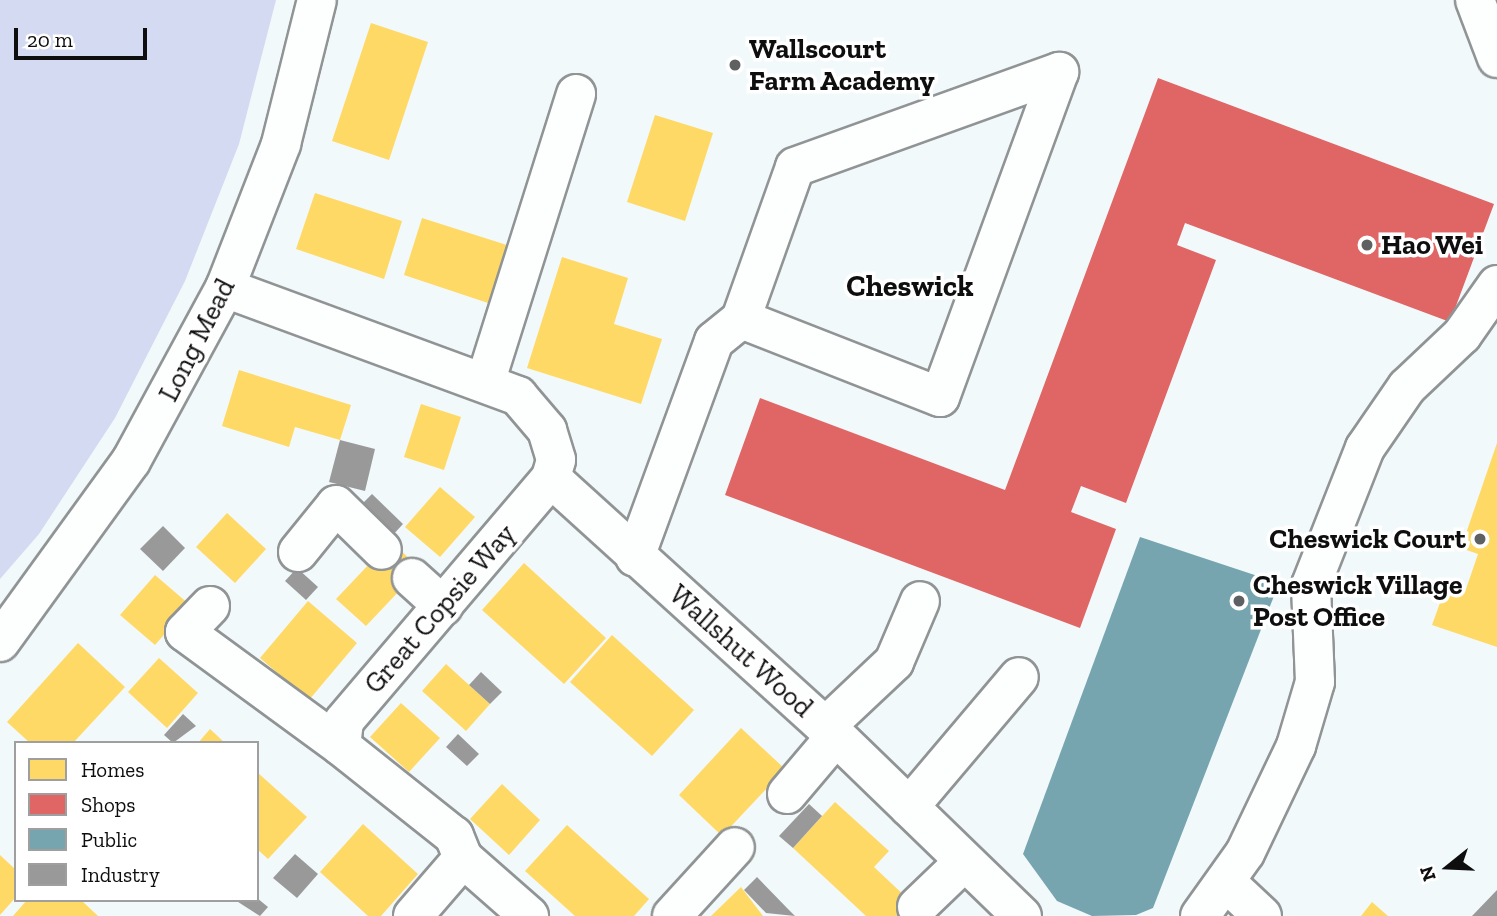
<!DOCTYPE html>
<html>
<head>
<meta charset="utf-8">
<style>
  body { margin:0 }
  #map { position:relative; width:1497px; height:916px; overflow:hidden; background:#f2f9fb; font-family:"Zilla Slab",serif }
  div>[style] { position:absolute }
  .green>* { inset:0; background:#d3daf1 }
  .homes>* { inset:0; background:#ffd966 }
  .shops>* { inset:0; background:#e06666 }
  .public>* { inset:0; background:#76a5af }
  .industry>* { inset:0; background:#999 }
  .roads { filter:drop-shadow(2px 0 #919495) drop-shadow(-2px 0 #919495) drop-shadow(0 2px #919495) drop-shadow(0 -2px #919495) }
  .minor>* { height:38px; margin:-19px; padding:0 19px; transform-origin:19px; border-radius:19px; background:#fdfefe }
  .dots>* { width:19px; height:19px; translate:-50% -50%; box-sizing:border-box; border:4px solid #fff; border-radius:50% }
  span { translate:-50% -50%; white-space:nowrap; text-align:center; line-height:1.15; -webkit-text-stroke:7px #fff; paint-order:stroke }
  .poi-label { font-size:28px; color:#0e0e0e; font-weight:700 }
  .left { translate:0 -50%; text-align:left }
  .right { translate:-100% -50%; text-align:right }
  .street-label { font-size:28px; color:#0e0e0e }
  .neighbourhood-label { font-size:30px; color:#0e0e0e; font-weight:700 }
  .legend { position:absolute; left:14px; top:741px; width:245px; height:161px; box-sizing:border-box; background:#fff; border:2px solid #9f9f9f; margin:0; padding:9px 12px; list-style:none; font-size:21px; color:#0e0e0e }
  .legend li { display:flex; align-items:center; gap:14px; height:35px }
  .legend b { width:35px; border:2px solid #9f9f9f }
  .north { position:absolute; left:1413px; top:832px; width:70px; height:70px; -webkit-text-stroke:5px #fff; paint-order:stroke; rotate:252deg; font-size:19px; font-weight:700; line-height:28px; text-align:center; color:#0e0e0e }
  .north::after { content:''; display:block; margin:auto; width:24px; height:32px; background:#0e0e0e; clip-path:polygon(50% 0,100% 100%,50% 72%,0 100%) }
  .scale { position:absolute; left:14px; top:28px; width:133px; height:32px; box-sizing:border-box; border:4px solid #0e0e0e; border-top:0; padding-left:9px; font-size:21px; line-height:24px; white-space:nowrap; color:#0e0e0e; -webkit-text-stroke:5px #fff; paint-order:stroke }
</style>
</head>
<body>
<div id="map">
  <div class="green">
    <div style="clip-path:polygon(0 0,276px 0,239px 144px,185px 281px,115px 418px,39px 534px,0 579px)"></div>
  </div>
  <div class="homes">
    <div style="clip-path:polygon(371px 23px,428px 42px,389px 160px,332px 141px)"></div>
    <div style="clip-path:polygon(655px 115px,713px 133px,685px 221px,627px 202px)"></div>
    <div style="clip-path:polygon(315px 193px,402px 221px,384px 279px,296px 249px)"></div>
    <div style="clip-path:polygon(422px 218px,510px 246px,491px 304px,404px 275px)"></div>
    <div style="clip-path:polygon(562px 257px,628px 278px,614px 324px,662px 339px,641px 404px,527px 368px)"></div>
    <div style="clip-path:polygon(239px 370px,351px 405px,340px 440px,295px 427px,289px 447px,222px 426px)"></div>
    <div style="clip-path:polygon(421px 404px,461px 417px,444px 470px,404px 457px)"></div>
    <div style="clip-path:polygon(1497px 443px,1497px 647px,1432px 625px,1446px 586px,1465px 592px,1478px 554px,1461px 548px)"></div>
    <div style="clip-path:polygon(440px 487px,475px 517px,440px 557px,405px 527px)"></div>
    <div style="clip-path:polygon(227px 513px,266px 549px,235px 583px,196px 547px)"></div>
    <div style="clip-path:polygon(391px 541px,420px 569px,366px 626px,336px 599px)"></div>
    <div style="clip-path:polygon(524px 563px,606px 638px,564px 684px,482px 610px)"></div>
    <div style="clip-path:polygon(155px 575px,190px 605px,155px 645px,120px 615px)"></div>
    <div style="clip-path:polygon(308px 601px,357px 643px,309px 700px,260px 658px)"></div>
    <div style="clip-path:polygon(612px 635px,694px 710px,652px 756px,570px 682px)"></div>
    <div style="clip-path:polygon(78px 643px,125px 687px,73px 743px,30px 743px,7px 722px)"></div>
    <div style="clip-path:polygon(159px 658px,198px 693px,167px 728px,128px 692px)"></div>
    <div style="clip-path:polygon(446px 664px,490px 704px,466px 731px,422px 691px)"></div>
    <div style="clip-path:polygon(401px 703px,440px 738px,409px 772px,370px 737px)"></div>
    <div style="clip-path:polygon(741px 728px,785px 769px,722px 836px,679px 795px)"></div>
    <div style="clip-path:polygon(210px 729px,225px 743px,198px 743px)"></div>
    <div style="clip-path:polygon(257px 772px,307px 817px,268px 859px,257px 849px)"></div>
    <div style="clip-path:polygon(502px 784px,540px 820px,509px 855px,470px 819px)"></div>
    <div style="clip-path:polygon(835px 802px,889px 851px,874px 867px,926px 916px,866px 916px,793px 848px)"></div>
    <div style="clip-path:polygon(363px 824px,418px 874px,381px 916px,368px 916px,320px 872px)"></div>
    <div style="clip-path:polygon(567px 825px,649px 899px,634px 916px,575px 916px,525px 871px)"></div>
    <div style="clip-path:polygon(0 855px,16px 870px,16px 897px,0 915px)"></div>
    <div style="clip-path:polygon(741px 887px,763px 916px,711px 916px)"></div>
    <div style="clip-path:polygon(27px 900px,81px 900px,98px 916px,13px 916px)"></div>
    <div style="clip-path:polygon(1372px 902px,1388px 916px,1361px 916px)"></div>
  </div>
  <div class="shops">
    <div style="clip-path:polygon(1158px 78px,1494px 204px,1450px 322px,1185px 223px,1177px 245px,1216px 260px,1126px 503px,1081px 486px,1071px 512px,1116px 529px,1080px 628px,725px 495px,760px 398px,1005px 490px)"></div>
  </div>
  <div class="public">
    <div style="clip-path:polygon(1140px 537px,1279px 583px,1153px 908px,1136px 915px,1092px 916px,1057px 901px,1023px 854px)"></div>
  </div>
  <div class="industry">
    <div style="clip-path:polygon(340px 440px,375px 449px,365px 491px,329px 482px)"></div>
    <div style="clip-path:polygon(372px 494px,403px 524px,391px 537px,359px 507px)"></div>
    <div style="clip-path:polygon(163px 526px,185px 548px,163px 571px,140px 549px)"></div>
    <div style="clip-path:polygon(297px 568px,318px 587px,306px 600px,285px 581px)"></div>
    <div style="clip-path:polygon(481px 672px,502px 692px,490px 704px,469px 685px)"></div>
    <div style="clip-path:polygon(183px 714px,196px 726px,173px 743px,164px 735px)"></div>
    <div style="clip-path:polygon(458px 734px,479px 754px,467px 766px,446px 747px)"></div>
    <div style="clip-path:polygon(809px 804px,822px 816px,793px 848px,779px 836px)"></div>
    <div style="clip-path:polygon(295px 854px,318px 874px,297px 898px,273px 878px)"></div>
    <div style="clip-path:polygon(757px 877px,787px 908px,795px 916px,766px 913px,744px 890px)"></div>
    <div style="clip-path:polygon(1497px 890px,1497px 916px,1472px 916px)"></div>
    <div style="clip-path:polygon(257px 898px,268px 907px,260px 916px,235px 900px)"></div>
  </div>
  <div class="roads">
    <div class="minor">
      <div style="left:1475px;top:0;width:62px;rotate:69.2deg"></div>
      <div style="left:225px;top:288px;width:312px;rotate:20.2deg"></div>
      <div style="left:518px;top:396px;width:45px;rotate:49.5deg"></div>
      <div style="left:547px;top:430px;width:31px;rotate:73deg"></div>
      <div style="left:556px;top:460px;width:19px;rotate:106deg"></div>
      <div style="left:551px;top:478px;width:384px;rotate:42.2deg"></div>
      <div style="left:836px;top:736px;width:259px;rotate:44.1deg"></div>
      <div style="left:485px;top:383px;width:303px;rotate:-72.5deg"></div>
      <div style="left:298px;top:552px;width:60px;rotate:-51deg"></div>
      <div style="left:336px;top:505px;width:64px;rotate:44.4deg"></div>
      <div style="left:635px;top:557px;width:230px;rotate:-69.9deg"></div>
      <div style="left:714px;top:341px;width:35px;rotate:-39deg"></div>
      <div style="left:741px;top:319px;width:161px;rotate:-70.4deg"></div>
      <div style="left:795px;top:167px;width:281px;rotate:-19.8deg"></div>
      <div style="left:1059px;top:72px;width:346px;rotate:110.1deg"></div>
      <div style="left:940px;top:397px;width:214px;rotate:-158.6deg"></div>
      <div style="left:412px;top:578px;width:42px;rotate:42.1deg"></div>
      <div style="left:210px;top:606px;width:36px;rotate:134deg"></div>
      <div style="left:185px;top:632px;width:193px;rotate:36.2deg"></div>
      <div style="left:0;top:642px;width:223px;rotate:-54.1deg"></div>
      <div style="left:131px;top:461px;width:197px;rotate:-61.5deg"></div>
      <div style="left:225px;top:288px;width:155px;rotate:-68.7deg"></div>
      <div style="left:281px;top:144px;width:148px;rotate:-76deg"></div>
      <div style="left:825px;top:727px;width:95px;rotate:-43.3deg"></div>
      <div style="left:894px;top:662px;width:66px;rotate:-66.9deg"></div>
      <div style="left:787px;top:794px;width:76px;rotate:-49.8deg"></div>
      <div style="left:909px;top:807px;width:170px;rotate:-49.8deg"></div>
      <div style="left:463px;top:858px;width:88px;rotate:41.3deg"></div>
      <div style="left:1227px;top:883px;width:48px;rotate:43.3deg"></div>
      <div style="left:917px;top:907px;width:66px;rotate:-43.8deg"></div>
      <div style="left:413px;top:916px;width:77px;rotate:-49.2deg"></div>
      <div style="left:463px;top:858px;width:24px;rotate:-112deg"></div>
      <div style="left:454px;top:836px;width:144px;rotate:-141.5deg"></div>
      <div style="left:341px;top:746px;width:25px;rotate:-83deg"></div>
      <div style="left:344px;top:721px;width:319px;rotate:-49.6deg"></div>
      <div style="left:672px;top:916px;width:93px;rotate:-47.6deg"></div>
      <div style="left:1200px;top:916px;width:77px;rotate:-54.5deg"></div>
      <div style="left:1245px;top:853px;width:119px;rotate:-64.5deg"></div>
      <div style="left:1296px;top:746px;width:67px;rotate:-73.5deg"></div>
      <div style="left:1315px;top:682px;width:97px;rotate:-92.4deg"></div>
      <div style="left:1311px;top:585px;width:147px;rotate:-68.5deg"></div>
      <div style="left:1365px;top:448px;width:74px;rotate:-55.5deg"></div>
      <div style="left:1407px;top:387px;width:76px;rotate:-43.4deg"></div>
      <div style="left:1462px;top:335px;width:61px;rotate:-55deg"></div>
    </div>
  </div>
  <div class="dots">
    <div style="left:735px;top:65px;background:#5e6061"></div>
    <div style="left:1367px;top:245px;background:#5e6061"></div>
    <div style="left:1480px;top:539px;background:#5e6061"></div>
    <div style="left:1239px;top:601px;background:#5e6061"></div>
  </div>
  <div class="poi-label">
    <span class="left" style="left:749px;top:65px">Wallscourt<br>Farm Academy</span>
    <span class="left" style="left:1381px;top:245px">Hao Wei</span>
    <span class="right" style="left:1466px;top:539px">Cheswick Court</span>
    <span class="left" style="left:1253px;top:601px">Cheswick Village<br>Post Office</span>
  </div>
  <div class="street-label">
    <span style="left:197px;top:340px;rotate:-63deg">Long Mead</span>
    <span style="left:440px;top:609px;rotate:-49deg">Great Copsie Way</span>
    <span style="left:741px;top:651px;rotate:42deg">Wallshut Wood</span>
  </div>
  <div class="neighbourhood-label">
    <span style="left:910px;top:286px">Cheswick</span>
  </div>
  <ul class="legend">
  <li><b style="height:19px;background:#ffd966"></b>Homes</li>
  <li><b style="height:19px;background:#e06666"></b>Shops</li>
  <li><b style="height:19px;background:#76a5af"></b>Public</li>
  <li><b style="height:19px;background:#999"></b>Industry</li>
  </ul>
  <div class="north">N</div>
  <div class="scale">20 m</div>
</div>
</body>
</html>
